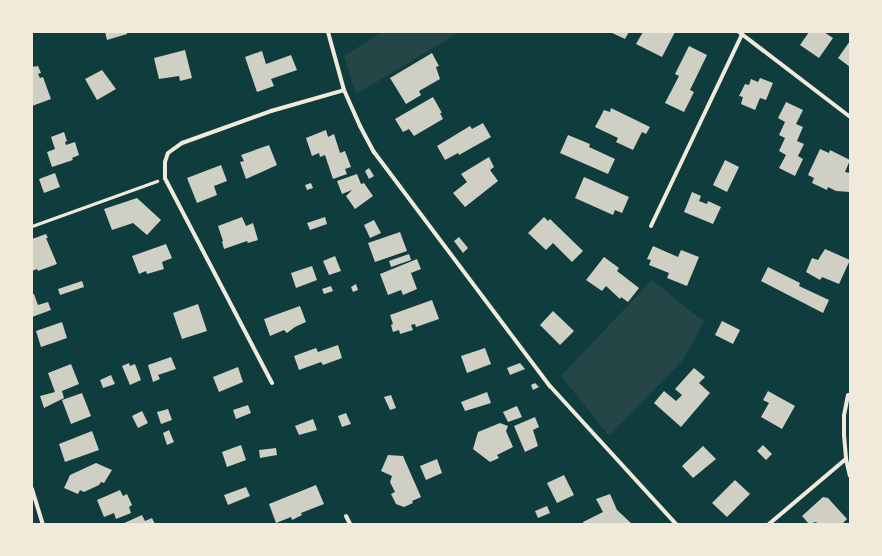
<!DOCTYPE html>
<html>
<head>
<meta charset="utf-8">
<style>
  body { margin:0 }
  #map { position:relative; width:882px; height:556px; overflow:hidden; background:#0f3d3e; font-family:"Roboto Serif",serif }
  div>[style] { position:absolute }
  .green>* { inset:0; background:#244646 }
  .building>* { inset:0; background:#cfcfc3 }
  .path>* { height:2.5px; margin:-1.25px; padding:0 1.25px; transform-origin:1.25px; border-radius:1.25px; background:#f1e9da }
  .minor>* { height:4px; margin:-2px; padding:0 2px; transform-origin:2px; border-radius:2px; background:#f1e9da }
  span { translate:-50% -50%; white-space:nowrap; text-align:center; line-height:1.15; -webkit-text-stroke:3.5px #f1e9da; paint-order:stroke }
  .frame { position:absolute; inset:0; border:33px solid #f1e9da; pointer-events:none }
</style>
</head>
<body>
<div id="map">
  <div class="green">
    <div style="clip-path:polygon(382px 32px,460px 32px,356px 94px,344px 56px)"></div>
    <div style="clip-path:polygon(652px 280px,704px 322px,683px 360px,609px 436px,561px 376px)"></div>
  </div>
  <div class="building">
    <div style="clip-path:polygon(105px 32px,127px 32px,127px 34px,107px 40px)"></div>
    <div style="clip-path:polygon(610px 32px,629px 32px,625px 39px)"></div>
    <div style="clip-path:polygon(643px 32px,675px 32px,662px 57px,636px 44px)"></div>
    <div style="clip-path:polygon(809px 32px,824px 32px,833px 38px,819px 58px,800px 45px)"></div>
    <div style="clip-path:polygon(850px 41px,850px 67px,838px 58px)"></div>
    <div style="clip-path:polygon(689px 46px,707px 55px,690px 90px,694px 92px,684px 112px,665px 103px,679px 76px,675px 74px)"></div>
    <div style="clip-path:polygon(185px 50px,192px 78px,180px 81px,179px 76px,159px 79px,154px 58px)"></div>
    <div style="clip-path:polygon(262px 51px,266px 64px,291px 55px,297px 70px,271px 79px,274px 86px,257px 92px,245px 57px)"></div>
    <div style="clip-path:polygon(432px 53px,439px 66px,436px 67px,440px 79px,419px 91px,421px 95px,406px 104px,390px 78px)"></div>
    <div style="clip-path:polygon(38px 66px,41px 73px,38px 74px,40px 78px,43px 77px,51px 99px,32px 106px,32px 67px)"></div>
    <div style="clip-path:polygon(102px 70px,116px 89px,97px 100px,85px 79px)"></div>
    <div style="clip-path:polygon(760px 78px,773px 83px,766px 100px,760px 98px,755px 110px,741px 104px,743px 97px,739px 96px,745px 84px,749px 85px,751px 79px,758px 82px)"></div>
    <div style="clip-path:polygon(433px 97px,442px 113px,440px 113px,443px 119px,414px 136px,409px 129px,403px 132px,395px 119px)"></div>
    <div style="clip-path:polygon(786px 102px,803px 110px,796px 124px,803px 127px,797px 141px,804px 144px,798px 156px,803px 159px,795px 176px,779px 168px,786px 155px,779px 151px,785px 138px,779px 135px,785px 122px,778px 118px)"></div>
    <div style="clip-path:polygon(611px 108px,650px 127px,646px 134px,642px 132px,633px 150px,616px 142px,618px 138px,595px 127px,604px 110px,610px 112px)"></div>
    <div style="clip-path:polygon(483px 123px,491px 137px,459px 155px,458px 153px,445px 160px,437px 146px,470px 126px,472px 129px)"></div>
    <div style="clip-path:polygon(326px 130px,328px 137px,334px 134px,340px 153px,345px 151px,351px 167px,345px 169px,347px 174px,333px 179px,325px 155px,320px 157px,319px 153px,312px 156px,306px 138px)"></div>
    <div style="clip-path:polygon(64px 132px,67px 141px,65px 142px,66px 145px,75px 142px,79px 155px,72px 158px,73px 160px,52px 167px,47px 152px,55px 149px,51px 137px)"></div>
    <div style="clip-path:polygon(568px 135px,590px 144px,589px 147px,615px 159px,608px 174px,560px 153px)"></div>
    <div style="clip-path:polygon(269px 145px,277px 165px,246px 179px,240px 162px,244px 161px,241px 155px)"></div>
    <div style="clip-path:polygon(820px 149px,829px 153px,830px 150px,850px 160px,845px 172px,850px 173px,850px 192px,836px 191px,828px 187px,827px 190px,812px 183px,814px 178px,808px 175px)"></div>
    <div style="clip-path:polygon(489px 157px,494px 167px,490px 170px,498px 181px,465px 207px,453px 193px,467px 182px,461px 174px)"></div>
    <div style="clip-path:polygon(725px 160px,739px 167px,727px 192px,713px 185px)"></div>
    <div style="clip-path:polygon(221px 165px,227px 181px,214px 186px,217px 195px,197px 203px,187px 178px)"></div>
    <div style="clip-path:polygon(369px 168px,374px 176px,369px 179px,365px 171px)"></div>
    <div style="clip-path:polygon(55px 173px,60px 187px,44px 193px,39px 179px)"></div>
    <div style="clip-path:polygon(357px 174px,361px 184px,364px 183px,373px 196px,355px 209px,346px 196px,352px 190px,342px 194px,337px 181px)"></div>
    <div style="clip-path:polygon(584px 177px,629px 197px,622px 213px,615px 210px,613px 215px,575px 198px)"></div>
    <div style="clip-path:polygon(311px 183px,313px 188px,307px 190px,305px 185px)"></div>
    <div style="clip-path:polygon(692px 192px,701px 196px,699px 201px,707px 204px,708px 201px,721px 207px,713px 224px,684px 212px)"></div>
    <div style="clip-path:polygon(137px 198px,161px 220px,147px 235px,133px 223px,112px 230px,104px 209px)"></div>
    <div style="clip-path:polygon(242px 217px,246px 226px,253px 223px,258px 240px,248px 243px,247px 241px,224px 249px,222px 242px,223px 241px,218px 226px)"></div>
    <div style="clip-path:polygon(325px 217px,327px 224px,310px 230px,307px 223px)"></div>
    <div style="clip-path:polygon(544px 217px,548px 221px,550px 219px,583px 251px,572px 262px,553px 243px,546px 250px,528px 233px)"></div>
    <div style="clip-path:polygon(374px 220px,381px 233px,370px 238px,364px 225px)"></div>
    <div style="clip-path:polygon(400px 232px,407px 251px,375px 262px,368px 243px)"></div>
    <div style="clip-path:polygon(46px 234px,48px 238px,46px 238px,57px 264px,38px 271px,37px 269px,32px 271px,32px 239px)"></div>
    <div style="clip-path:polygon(459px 237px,468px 248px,463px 253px,454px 241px)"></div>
    <div style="clip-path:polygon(166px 244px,172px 258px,162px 262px,164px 269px,147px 274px,146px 271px,139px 274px,132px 256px)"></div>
    <div style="clip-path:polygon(653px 246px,678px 257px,681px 250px,699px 257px,687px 286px,667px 278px,669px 273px,649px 265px,651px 260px,647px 259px)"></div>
    <div style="clip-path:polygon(825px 249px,850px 260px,839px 284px,822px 277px,820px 280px,806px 272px,812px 258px,818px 260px)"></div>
    <div style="clip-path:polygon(409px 254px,411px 260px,391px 267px,389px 261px)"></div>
    <div style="clip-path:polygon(335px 256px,341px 271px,329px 275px,323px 261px)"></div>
    <div style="clip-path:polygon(604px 257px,619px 268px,617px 271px,639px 288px,628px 302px,621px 297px,620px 299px,606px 286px,602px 291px,586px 280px)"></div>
    <div style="clip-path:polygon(417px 259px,421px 269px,411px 273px,417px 289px,403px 295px,401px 290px,388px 295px,380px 274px)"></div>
    <div style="clip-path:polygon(312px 266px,317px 280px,296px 288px,291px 273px)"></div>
    <div style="clip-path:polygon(768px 267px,800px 283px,799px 286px,829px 300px,823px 313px,761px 281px)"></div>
    <div style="clip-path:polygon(82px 281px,84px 287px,60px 295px,58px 289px)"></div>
    <div style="clip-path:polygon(356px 284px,358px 290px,353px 292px,351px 287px)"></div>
    <div style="clip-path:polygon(331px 286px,333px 291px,324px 294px,322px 289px)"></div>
    <div style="clip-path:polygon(32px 294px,34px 294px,38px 305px,48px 302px,51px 310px,32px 317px)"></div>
    <div style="clip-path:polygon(432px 300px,439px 319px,416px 327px,415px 324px,411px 325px,413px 330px,400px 334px,399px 330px,393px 332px,391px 325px,393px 324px,390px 315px)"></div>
    <div style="clip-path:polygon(198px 304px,207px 331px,182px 339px,173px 313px)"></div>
    <div style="clip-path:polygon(300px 306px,306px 322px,295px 327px,287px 333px,284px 330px,270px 336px,264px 319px)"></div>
    <div style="clip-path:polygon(553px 311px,574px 331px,560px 345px,540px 325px)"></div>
    <div style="clip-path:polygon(722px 321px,740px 330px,733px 344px,715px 335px)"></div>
    <div style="clip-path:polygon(62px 322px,67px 338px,41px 347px,36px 331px)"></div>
    <div style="clip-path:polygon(338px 345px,342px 358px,323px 365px,321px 362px,299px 370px,294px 356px,316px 348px,318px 352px)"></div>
    <div style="clip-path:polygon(485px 348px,491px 364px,467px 373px,461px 356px)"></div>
    <div style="clip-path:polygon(171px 357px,176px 369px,158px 375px,160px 379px,153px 382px,148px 365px)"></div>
    <div style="clip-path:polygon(129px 363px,130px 366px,135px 364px,141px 380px,130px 385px,122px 366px)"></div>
    <div style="clip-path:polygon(520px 363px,525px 369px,510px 375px,507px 368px)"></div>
    <div style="clip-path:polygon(71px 364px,79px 384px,62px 391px,64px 398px,44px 408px,40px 396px,55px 392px,48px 373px)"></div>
    <div style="clip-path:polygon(238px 367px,243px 382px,219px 392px,213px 377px)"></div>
    <div style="clip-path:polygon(694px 368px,705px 377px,699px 383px,710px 393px,681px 427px,654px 403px,664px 391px,676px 401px,682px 395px,675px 389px)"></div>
    <div style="clip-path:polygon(111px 375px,115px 384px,103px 388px,100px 380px)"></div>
    <div style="clip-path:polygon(535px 383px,539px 387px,533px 390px,531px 385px)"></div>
    <div style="clip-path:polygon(768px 391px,795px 406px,782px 429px,761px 417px,769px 403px,763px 400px)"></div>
    <div style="clip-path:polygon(487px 392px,491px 403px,465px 411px,461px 402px)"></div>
    <div style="clip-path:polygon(82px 393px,91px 416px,71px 424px,62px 400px)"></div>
    <div style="clip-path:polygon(391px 395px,396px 408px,390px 410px,384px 397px)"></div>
    <div style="clip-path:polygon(248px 405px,251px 413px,236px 419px,233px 410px)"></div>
    <div style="clip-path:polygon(517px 406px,522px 417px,508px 422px,503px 412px)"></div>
    <div style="clip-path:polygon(168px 409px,172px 420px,161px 424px,157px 412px)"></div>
    <div style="clip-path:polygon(142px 411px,148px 423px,138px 428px,132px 416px)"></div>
    <div style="clip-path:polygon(346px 413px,351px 424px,342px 427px,338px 416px)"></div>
    <div style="clip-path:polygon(535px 417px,539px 427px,533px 430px,538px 446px,525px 452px,514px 426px)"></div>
    <div style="clip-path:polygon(313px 419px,317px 430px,299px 435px,295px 426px)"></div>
    <div style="clip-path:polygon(500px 423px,508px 426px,506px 431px,513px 447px,497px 455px,499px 458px,490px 462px,473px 449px,478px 432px)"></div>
    <div style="clip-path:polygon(169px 430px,174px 442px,167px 445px,163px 433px)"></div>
    <div style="clip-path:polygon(92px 431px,99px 450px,65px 462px,59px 444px)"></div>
    <div style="clip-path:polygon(241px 445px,246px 460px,227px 467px,222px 452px)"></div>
    <div style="clip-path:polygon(763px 445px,772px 454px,766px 460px,757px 451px)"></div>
    <div style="clip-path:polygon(703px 446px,716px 459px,693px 478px,682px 466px)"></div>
    <div style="clip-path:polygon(276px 448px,277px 455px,260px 458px,259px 450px)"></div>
    <div style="clip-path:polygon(388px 455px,403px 456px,421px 497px,412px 501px,413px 503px,404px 507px,396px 504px,391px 494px,395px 492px,390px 482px,392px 476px,381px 471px)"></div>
    <div style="clip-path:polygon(437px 459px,442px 473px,426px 480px,420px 466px)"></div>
    <div style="clip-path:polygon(96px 463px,112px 470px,104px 483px,101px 482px,99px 485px,84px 492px,80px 490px,78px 494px,64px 488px,70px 475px)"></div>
    <div style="clip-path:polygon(564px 475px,574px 495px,557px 503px,547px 483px)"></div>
    <div style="clip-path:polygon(735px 480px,750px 494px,727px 517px,712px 503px)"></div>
    <div style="clip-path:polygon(316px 485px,324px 504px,301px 513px,302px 515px,292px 520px,291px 517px,276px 523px,269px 504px)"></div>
    <div style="clip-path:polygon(246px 487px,250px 496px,228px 505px,224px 495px)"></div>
    <div style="clip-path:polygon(120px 490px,123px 496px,127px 494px,132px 505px,129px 507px,131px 513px,116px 519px,114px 513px,104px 517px,97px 500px)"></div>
    <div style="clip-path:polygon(610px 494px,617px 510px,632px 524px,584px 524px,583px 522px,603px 512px,596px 499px)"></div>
    <div style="clip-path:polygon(823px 497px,828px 498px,847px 519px,842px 524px,818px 524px,816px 522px,809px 524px,802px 516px)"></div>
    <div style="clip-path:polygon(547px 506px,550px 513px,538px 518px,535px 511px)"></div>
    <div style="clip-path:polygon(142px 515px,145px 521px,152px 518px,155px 524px,122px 524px)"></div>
  </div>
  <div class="path">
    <div style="left:32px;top:226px;width:133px;rotate:-19.8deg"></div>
  </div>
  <div class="minor">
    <div style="left:328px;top:32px;width:60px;rotate:74.6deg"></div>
    <div style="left:344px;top:90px;width:39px;rotate:66deg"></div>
    <div style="left:360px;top:126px;width:30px;rotate:62deg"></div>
    <div style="left:374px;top:152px;width:293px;rotate:53.1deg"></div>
    <div style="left:550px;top:386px;width:187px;rotate:47.6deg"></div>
    <div style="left:739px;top:32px;width:140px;rotate:37.4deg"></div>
    <div style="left:651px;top:226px;width:212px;rotate:-64.6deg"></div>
    <div style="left:272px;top:383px;width:231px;rotate:-117.6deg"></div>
    <div style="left:165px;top:178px;width:16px;rotate:-90deg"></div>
    <div style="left:165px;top:162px;width:9px;rotate:-72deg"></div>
    <div style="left:168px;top:153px;width:17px;rotate:-36deg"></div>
    <div style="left:182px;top:143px;width:95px;rotate:-19.8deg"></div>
    <div style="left:271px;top:111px;width:76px;rotate:-16deg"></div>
    <div style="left:848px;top:395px;width:20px;rotate:101deg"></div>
    <div style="left:844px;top:415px;width:20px;rotate:90deg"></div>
    <div style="left:844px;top:435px;width:24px;rotate:85deg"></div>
    <div style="left:846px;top:459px;width:17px;rotate:77deg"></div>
    <div style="left:32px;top:489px;width:37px;rotate:73deg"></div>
    <div style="left:346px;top:516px;width:9px;rotate:63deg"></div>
    <div style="left:769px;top:524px;width:101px;rotate:-40.2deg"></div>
  </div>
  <div class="frame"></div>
</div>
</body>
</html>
